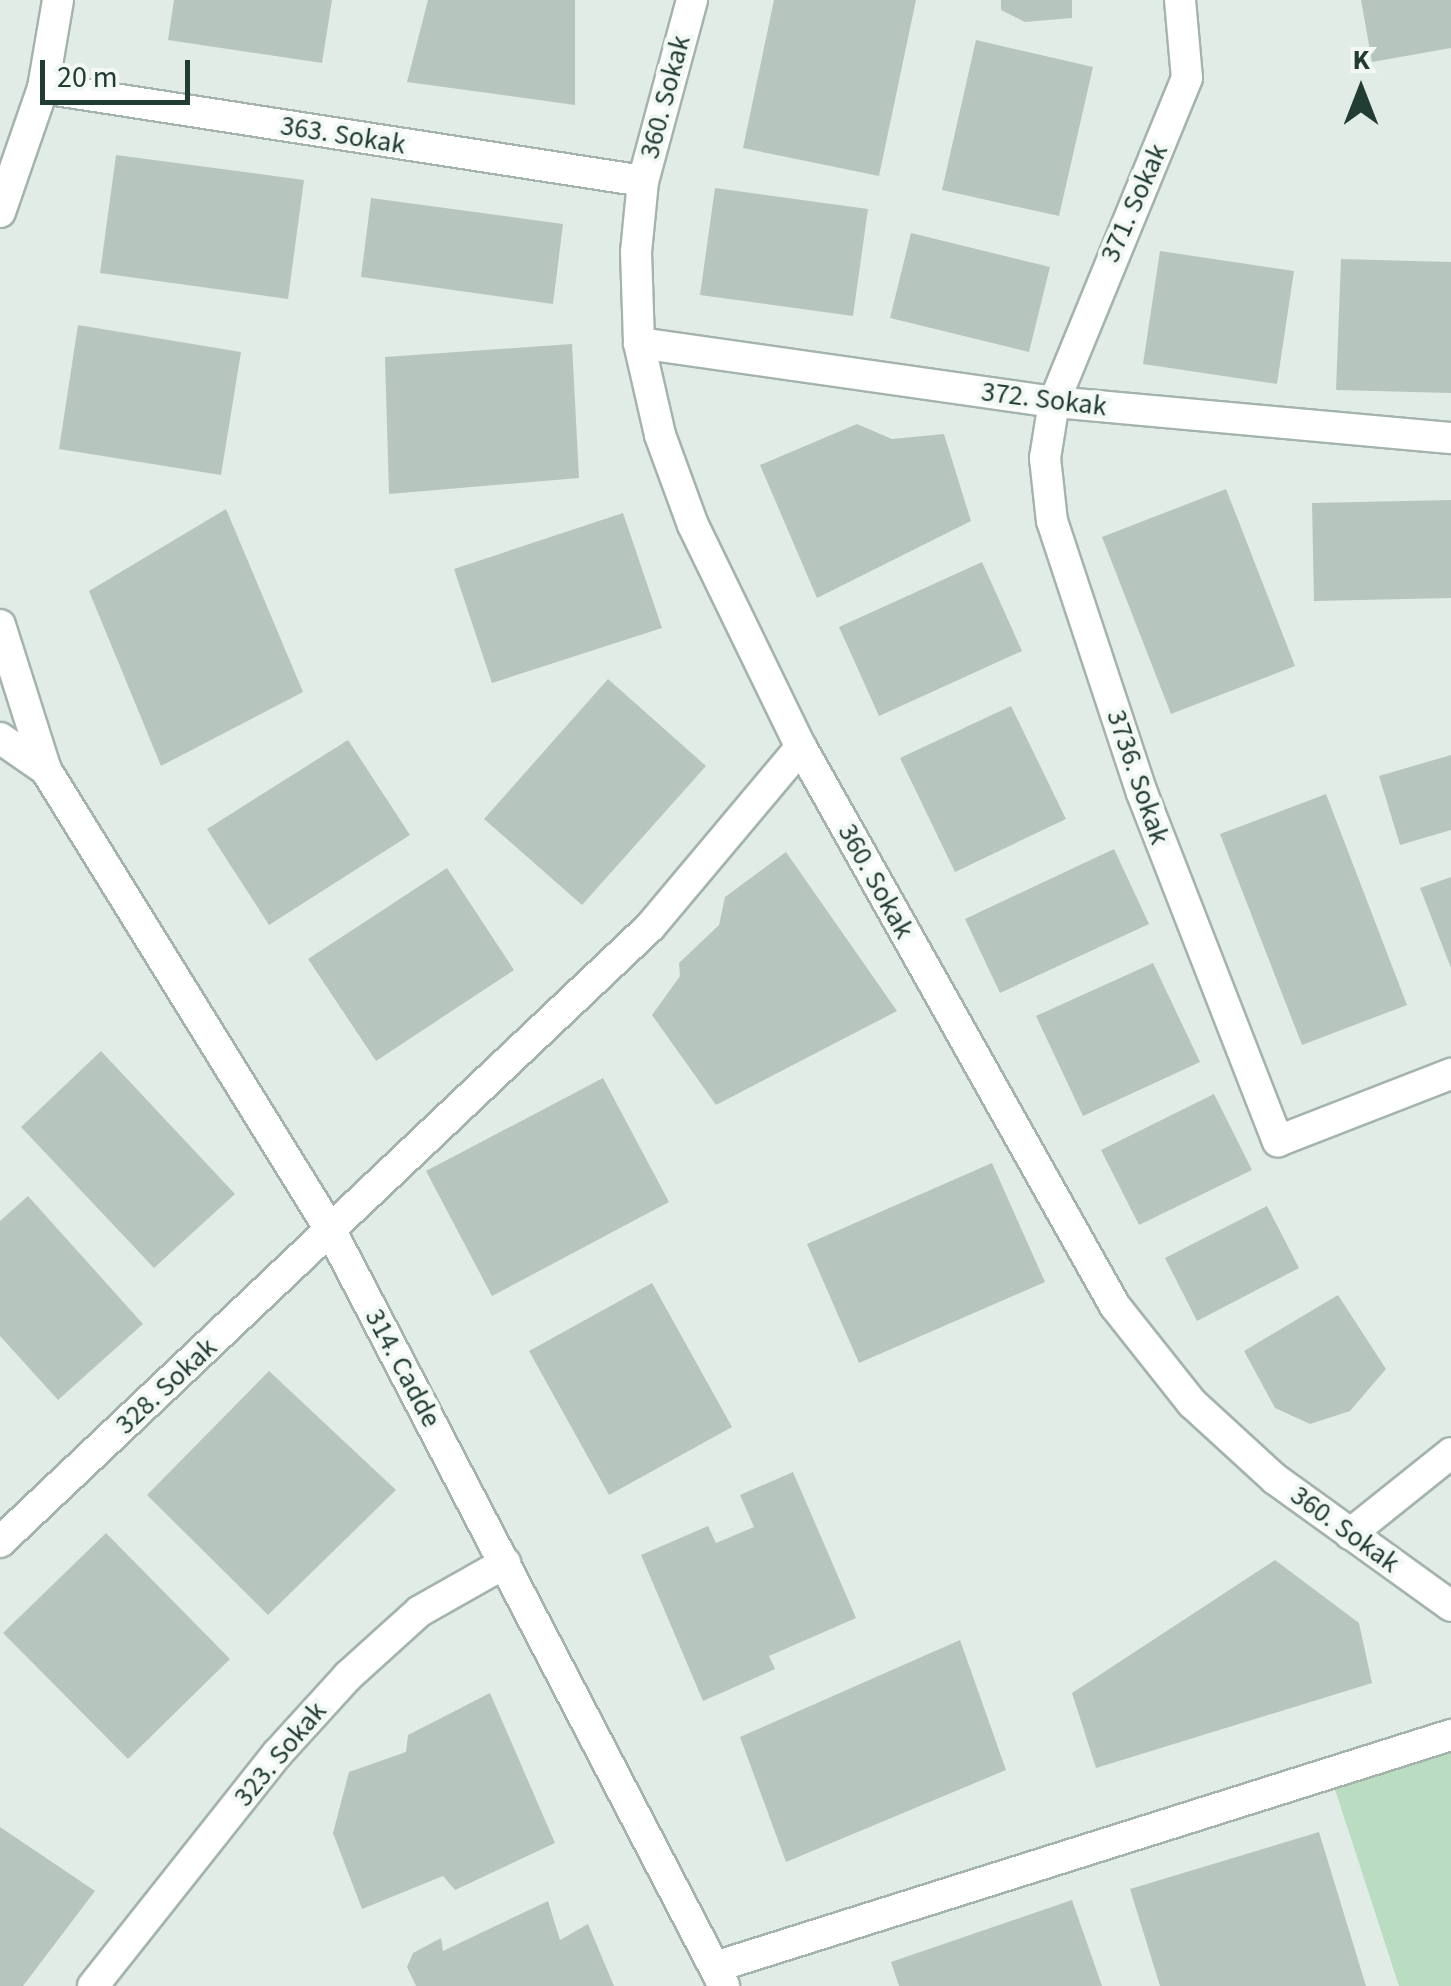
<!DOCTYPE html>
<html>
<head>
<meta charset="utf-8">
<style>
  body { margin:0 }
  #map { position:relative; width:1451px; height:1986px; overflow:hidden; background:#e1ece6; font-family:"Source Sans 3",sans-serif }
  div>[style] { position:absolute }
  .green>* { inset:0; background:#baddc1 }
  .building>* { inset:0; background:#b6c6bf }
  .roads { filter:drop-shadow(2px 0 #a4b4ad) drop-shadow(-2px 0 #a4b4ad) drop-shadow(0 2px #a4b4ad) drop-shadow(0 -2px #a4b4ad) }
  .minor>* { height:30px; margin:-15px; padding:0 15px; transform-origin:15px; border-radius:15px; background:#fff }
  span { translate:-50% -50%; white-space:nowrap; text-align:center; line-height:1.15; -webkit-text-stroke:8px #f2f8f4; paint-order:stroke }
  .street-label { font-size:28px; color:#213c33 }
  .north { position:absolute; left:1311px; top:40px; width:100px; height:100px; -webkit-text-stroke:8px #f2f8f4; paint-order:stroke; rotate:0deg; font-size:28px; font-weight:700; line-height:40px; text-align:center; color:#213c33 }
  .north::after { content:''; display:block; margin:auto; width:35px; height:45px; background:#213c33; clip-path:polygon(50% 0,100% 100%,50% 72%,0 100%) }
  .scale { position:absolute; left:40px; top:60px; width:150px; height:45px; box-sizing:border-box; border:5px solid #213c33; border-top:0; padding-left:12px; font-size:30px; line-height:35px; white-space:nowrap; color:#213c33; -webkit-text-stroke:8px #f2f8f4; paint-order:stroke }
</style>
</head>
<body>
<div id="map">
  <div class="green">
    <div style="clip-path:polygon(1451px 1735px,1451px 1986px,1399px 1986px,1330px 1774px)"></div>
  </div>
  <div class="building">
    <div style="clip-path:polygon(174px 0,332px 0,322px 63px,168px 40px)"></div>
    <div style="clip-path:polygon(428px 0,575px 0,575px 105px,407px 82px)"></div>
    <div style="clip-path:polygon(774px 0,916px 0,879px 176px,743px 148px)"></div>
    <div style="clip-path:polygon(1001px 0,1072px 0,1072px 18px,1025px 22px,1001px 10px)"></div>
    <div style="clip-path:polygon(1361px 0,1451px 0,1451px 48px,1372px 62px)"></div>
    <div style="clip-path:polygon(976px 40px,1093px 67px,1059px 216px,942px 190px)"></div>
    <div style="clip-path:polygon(116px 155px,304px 180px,288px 299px,100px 273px)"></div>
    <div style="clip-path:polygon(715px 188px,868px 209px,853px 316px,700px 295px)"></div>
    <div style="clip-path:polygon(371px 198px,563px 224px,553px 304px,361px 277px)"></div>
    <div style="clip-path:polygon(911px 233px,1050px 267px,1029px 352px,890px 318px)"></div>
    <div style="clip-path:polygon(1160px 251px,1294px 271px,1277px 384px,1143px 364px)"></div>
    <div style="clip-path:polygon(1341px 259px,1451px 262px,1451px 393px,1336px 390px)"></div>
    <div style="clip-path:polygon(78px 325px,241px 352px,221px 475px,59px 449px)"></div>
    <div style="clip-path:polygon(572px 344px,579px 478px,389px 494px,385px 357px)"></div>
    <div style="clip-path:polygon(857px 424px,892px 439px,944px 434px,971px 521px,817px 598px,760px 465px)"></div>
    <div style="clip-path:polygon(1226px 489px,1295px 666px,1171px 714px,1102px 537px)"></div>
    <div style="clip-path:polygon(1451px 500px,1451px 598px,1314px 601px,1312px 503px)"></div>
    <div style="clip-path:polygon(226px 509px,303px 692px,161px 766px,89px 591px)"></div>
    <div style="clip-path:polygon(623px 513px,662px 628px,492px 683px,454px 569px)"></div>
    <div style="clip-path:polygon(982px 562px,1022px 651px,879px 716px,839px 627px)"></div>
    <div style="clip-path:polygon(608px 679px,706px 766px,582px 905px,484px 819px)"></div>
    <div style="clip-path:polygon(1011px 706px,1066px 819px,955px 872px,900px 758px)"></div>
    <div style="clip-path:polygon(348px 740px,410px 835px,269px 925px,207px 829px)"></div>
    <div style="clip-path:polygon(1451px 755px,1451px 830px,1400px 845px,1379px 776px)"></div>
    <div style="clip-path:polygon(1326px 794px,1407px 1005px,1302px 1045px,1220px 834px)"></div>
    <div style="clip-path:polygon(1114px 849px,1149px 924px,1000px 993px,965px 919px)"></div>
    <div style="clip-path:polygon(786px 852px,897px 1011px,716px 1105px,652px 1015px,680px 976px,679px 963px,719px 925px,725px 897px)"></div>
    <div style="clip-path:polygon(447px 868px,514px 970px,376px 1061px,308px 959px)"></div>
    <div style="clip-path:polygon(1451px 877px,1451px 968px,1420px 888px)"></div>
    <div style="clip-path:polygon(1153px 963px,1200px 1062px,1083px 1116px,1036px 1016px)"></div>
    <div style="clip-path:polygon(101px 1051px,235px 1194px,154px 1268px,21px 1127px)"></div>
    <div style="clip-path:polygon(603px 1078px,669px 1202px,492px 1296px,426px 1171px)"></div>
    <div style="clip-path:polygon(1214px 1094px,1252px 1170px,1139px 1225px,1101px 1150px)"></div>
    <div style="clip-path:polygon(992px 1163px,1045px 1282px,859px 1363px,807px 1244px)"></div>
    <div style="clip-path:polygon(28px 1196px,143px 1324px,58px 1400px,0 1336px,0 1221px)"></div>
    <div style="clip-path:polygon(1267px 1206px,1299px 1268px,1197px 1321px,1165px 1258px)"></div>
    <div style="clip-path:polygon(652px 1283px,732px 1427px,609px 1495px,529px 1351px)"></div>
    <div style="clip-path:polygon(1338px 1295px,1386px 1369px,1350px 1411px,1310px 1424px,1275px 1408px,1244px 1351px)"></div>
    <div style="clip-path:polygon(269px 1371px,396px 1490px,268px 1615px,147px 1495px)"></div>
    <div style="clip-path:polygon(793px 1472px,856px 1618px,769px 1656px,775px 1669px,703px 1701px,641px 1555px,708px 1526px,716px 1543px,754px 1527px,740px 1495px)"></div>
    <div style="clip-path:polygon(106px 1533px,230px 1659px,128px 1759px,3px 1633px)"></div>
    <div style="clip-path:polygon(1275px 1560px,1359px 1623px,1372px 1683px,1096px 1768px,1072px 1693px)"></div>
    <div style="clip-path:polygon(960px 1640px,1006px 1770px,786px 1862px,740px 1737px)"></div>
    <div style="clip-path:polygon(490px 1693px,555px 1843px,455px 1890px,443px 1876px,362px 1909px,333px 1833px,349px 1772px,406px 1752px,408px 1735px)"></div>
    <div style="clip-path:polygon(0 1827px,95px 1891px,23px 1986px,0 1986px)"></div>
    <div style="clip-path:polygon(1319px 1832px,1366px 1986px,1160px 1986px,1130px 1889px)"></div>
    <div style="clip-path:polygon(1072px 1900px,1102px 1986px,899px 1986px,891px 1962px)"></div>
    <div style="clip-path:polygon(548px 1901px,560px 1940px,588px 1924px,614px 1986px,416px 1986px,407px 1967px,413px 1953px,441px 1938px,443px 1951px)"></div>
  </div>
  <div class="roads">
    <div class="minor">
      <div style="left:692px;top:0;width:188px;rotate:105.1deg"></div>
      <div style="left:643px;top:181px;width:71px;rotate:95.6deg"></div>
      <div style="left:636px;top:252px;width:91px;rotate:88.1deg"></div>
      <div style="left:639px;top:343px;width:94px;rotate:77.1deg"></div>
      <div style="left:660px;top:435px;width:96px;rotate:69.9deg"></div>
      <div style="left:693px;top:525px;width:247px;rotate:64.1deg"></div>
      <div style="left:801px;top:747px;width:641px;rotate:60.68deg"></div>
      <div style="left:1115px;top:1306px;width:124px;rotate:51.6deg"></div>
      <div style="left:1192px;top:1403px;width:113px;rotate:42.5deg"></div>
      <div style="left:1275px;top:1479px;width:217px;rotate:35.8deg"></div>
      <div style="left:1180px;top:0;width:78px;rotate:84.9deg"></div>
      <div style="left:1187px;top:78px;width:350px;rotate:112.3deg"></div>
      <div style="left:1054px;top:402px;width:57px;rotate:99.1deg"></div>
      <div style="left:1045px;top:458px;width:63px;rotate:83.7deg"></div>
      <div style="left:1052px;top:521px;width:287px;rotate:71.7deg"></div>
      <div style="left:1142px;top:793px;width:374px;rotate:68.7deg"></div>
      <div style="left:1278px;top:1141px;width:186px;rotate:-21.2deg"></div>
      <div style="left:43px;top:88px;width:607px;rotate:8.81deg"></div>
      <div style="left:0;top:212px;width:131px;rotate:-70.9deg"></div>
      <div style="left:43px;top:88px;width:89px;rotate:-80.3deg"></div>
      <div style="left:639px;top:343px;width:419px;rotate:8.1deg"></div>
      <div style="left:1054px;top:402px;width:399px;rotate:5.2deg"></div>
      <div style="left:0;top:625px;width:152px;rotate:72.4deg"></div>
      <div style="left:46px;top:770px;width:542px;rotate:58.27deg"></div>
      <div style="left:331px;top:1231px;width:851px;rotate:62.5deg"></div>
      <div style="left:0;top:738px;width:56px;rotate:34.8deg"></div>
      <div style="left:1350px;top:1534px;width:129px;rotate:-38.7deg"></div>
      <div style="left:0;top:1542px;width:895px;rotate:-43.42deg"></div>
      <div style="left:650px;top:927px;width:235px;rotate:-50deg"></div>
      <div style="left:715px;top:1967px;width:772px;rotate:-17.5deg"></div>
      <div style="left:93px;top:1986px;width:296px;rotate:-51.6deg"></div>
      <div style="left:277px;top:1754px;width:105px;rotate:-47.7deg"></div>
      <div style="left:348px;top:1676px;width:97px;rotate:-42.1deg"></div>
      <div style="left:420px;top:1611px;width:98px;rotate:-29.5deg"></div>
    </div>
  </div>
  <div class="street-label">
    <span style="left:665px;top:97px;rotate:-75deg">360. Sokak</span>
    <span style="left:343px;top:135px;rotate:9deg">363. Sokak</span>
    <span style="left:1134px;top:203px;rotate:-66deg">371. Sokak</span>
    <span style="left:1044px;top:399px;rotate:7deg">372. Sokak</span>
    <span style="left:1138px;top:777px;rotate:71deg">3736. Sokak</span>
    <span style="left:876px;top:881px;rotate:61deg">360. Sokak</span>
    <span style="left:403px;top:1368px;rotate:62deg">314. Cadde</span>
    <span style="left:166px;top:1386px;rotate:-43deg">328. Sokak</span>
    <span style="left:1345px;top:1529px;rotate:36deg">360. Sokak</span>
    <span style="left:280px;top:1754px;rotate:-50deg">323. Sokak</span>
  </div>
  <div class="north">K</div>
  <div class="scale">20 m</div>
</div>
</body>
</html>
